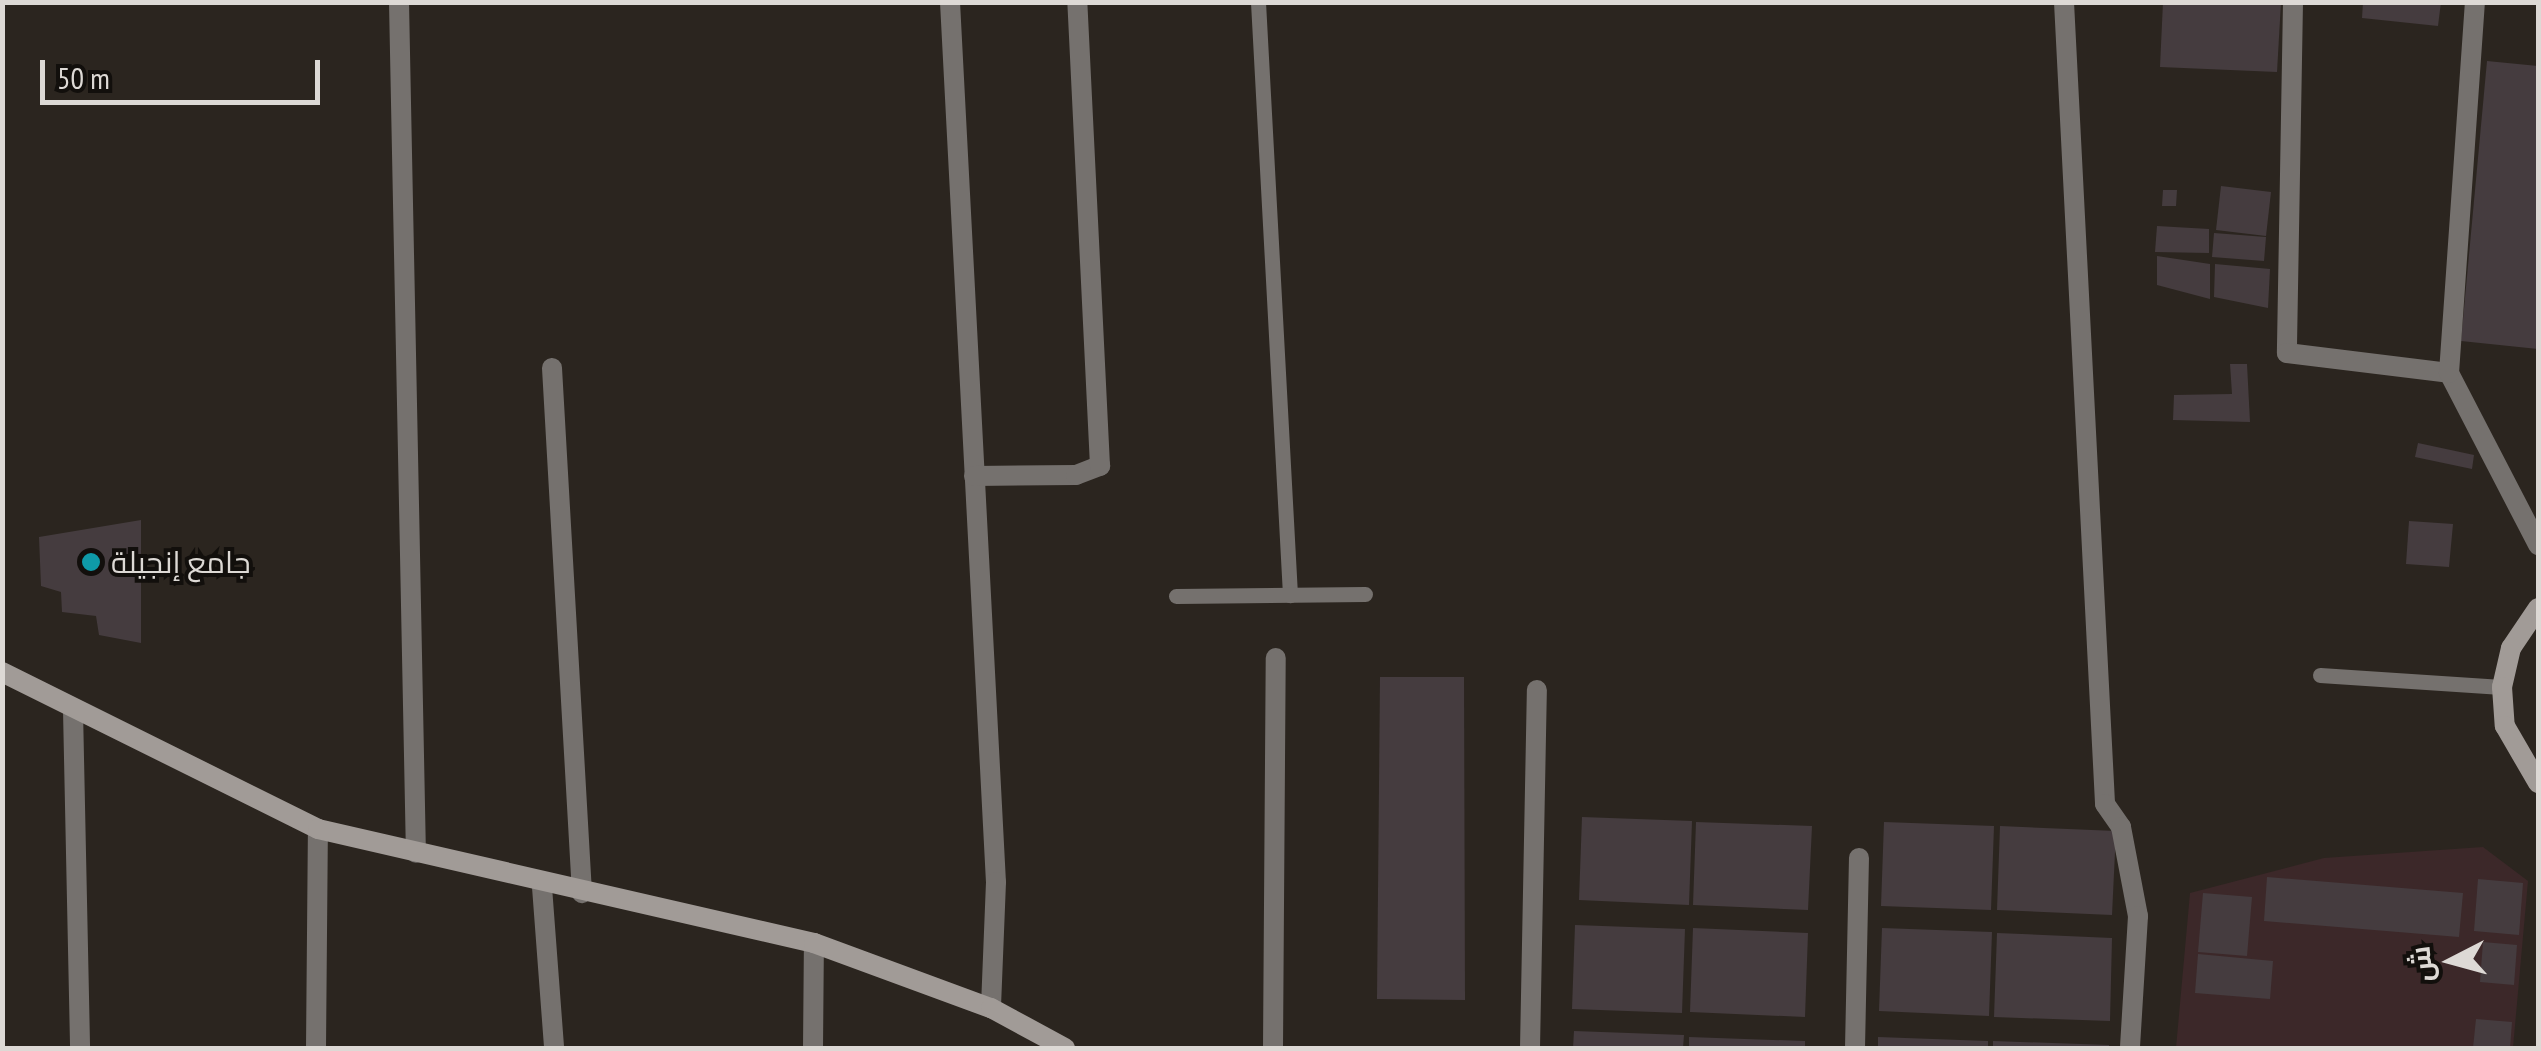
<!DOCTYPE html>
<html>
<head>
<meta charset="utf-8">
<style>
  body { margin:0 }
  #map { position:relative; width:2541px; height:1051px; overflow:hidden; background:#2b251f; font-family:"PT Sans Narrow",Cairo,sans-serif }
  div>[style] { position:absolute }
  .education>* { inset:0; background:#3c2829 }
  .building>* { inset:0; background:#453c3f }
  .lane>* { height:15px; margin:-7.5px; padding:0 7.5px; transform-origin:7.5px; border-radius:7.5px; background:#75716e }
  .street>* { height:20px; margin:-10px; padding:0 10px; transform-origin:10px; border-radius:10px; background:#75716e }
  .secondary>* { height:20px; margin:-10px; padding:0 10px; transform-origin:10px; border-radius:10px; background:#a19b97 }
  .dots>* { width:28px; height:28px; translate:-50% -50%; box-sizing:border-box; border:5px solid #120f0c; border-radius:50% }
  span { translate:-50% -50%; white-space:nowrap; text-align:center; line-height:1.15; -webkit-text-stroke:8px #120f0c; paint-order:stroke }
  .poi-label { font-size:30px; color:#ddd9d5 }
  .left { translate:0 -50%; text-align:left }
  .frame { position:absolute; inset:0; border:5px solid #ddd9d5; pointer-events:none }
  .north { position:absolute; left:2401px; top:911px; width:100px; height:100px; -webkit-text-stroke:8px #120f0c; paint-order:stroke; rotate:264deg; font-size:28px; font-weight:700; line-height:40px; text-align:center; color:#ddd9d5 }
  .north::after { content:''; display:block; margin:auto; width:35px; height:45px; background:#ddd9d5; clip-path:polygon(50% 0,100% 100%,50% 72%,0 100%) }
  .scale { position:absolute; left:40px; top:60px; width:280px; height:45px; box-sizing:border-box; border:5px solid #ddd9d5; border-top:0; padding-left:12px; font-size:30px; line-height:35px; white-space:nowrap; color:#ddd9d5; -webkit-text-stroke:8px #120f0c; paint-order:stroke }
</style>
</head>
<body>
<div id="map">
  <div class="education">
    <div style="clip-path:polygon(2483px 847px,2528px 881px,2513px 1048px,2176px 1048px,2190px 893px,2324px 858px)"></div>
  </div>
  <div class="building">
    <div style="clip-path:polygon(2163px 2px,2281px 2px,2277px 72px,2160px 67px)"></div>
    <div style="clip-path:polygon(2363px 2px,2441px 2px,2438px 26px,2362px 18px)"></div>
    <div style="clip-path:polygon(2487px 61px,2538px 66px,2538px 349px,2461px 341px)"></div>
    <div style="clip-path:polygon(2221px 186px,2271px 192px,2266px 236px,2216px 230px)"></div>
    <div style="clip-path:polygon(2163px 190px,2177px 190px,2176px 206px,2162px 206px)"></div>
    <div style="clip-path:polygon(2157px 226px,2209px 229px,2209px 253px,2155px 252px)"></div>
    <div style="clip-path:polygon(2214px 233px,2266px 237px,2264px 261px,2212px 257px)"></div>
    <div style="clip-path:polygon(2157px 256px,2210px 264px,2210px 299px,2157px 285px)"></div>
    <div style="clip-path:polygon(2215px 264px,2270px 269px,2268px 308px,2214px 297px)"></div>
    <div style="clip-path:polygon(2230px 364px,2247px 364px,2250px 422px,2173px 420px,2174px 395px,2232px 394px)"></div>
    <div style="clip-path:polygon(2418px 443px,2474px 455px,2472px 469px,2415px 457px)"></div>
    <div style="clip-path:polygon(141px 520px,141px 643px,99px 635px,96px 616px,62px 612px,61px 592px,41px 586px,39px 537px)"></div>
    <div style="clip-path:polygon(2409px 521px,2453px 524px,2449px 567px,2406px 564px)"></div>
    <div style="clip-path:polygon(1380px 677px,1464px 677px,1465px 1000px,1377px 999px)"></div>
    <div style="clip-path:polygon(1582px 817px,1692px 821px,1689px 905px,1579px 900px)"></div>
    <div style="clip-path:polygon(1696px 822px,1812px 826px,1808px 910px,1693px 905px)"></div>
    <div style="clip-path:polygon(1884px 822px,1994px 826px,1991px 910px,1881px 906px)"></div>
    <div style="clip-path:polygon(2000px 826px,2116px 831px,2112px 915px,1997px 910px)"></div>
    <div style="clip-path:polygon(2267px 877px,2463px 893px,2459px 937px,2264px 921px)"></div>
    <div style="clip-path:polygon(2478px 879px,2523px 883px,2519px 935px,2474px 931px)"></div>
    <div style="clip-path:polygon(2203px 893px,2252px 897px,2247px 956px,2198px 952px)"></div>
    <div style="clip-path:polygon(1575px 925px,1685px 929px,1682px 1013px,1572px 1009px)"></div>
    <div style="clip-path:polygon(1693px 928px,1808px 933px,1805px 1017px,1690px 1012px)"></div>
    <div style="clip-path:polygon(1882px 928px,1992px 932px,1989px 1016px,1879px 1011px)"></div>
    <div style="clip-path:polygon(1997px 933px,2112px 938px,2110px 1021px,1994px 1017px)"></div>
    <div style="clip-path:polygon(2483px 942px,2517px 945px,2514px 985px,2480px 982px)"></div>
    <div style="clip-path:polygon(2198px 954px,2273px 961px,2270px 999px,2195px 993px)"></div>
    <div style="clip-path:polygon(2476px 1019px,2512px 1022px,2510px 1048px,2473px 1048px)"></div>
    <div style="clip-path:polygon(1574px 1031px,1684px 1035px,1683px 1048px,1573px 1048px)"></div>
    <div style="clip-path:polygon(1689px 1037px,1805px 1041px,1805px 1048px,1689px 1048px)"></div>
    <div style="clip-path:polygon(1878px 1037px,1988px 1041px,1988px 1048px,1878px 1048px)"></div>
    <div style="clip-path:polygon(1993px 1041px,2109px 1045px,2109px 1048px,1993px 1048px)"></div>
  </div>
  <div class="lane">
    <div style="left:1258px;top:2px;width:594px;rotate:86.91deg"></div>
    <div style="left:1176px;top:596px;width:189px;rotate:-0.6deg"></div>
    <div style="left:2320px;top:675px;width:182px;rotate:3.8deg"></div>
  </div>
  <div class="street">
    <div style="left:399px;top:2px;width:851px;rotate:88.86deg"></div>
    <div style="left:950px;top:2px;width:881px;rotate:87.01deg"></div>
    <div style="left:996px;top:882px;width:126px;rotate:92.3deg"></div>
    <div style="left:2064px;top:2px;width:803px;rotate:87.07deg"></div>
    <div style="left:2105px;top:804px;width:28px;rotate:55deg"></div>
    <div style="left:2121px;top:827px;width:91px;rotate:79.2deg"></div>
    <div style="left:2138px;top:916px;width:132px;rotate:93.5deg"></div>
    <div style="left:2293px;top:2px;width:351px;rotate:91deg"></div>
    <div style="left:2287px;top:353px;width:163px;rotate:7deg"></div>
    <div style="left:2449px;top:373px;width:194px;rotate:62.6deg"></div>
    <div style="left:552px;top:368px;width:526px;rotate:86.73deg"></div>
    <div style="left:2449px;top:373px;width:372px;rotate:-86deg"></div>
    <div style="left:974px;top:476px;width:102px;rotate:-0.6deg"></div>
    <div style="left:1076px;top:475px;width:26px;rotate:-21deg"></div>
    <div style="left:1100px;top:466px;width:465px;rotate:-92.8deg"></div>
    <div style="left:73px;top:710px;width:338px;rotate:88.8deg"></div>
    <div style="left:542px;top:887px;width:161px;rotate:85.7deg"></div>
    <div style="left:316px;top:1048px;width:219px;rotate:-89.5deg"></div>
    <div style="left:813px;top:1048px;width:105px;rotate:-89.5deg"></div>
    <div style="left:1273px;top:1048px;width:390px;rotate:-89.6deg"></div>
    <div style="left:1530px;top:1048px;width:358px;rotate:-88.9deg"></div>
    <div style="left:1855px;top:1048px;width:190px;rotate:-88.8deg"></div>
  </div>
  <div class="secondary">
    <div style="left:2538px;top:608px;width:48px;rotate:124deg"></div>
    <div style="left:2511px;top:648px;width:40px;rotate:103deg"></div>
    <div style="left:2502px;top:687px;width:39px;rotate:86deg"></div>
    <div style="left:2505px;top:726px;width:66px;rotate:59.9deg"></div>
    <div style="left:2px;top:672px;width:353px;rotate:26.4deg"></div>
    <div style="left:318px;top:829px;width:509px;rotate:12.94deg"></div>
    <div style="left:814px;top:943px;width:189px;rotate:20.2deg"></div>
    <div style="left:991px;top:1008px;width:84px;rotate:28.4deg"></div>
  </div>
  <div class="dots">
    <div style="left:91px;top:562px;background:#0f9aa8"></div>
  </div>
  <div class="poi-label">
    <span class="left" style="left:111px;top:562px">جامع إنجيلة</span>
  </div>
  <div class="frame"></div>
  <div class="north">ش</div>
  <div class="scale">50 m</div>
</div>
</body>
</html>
